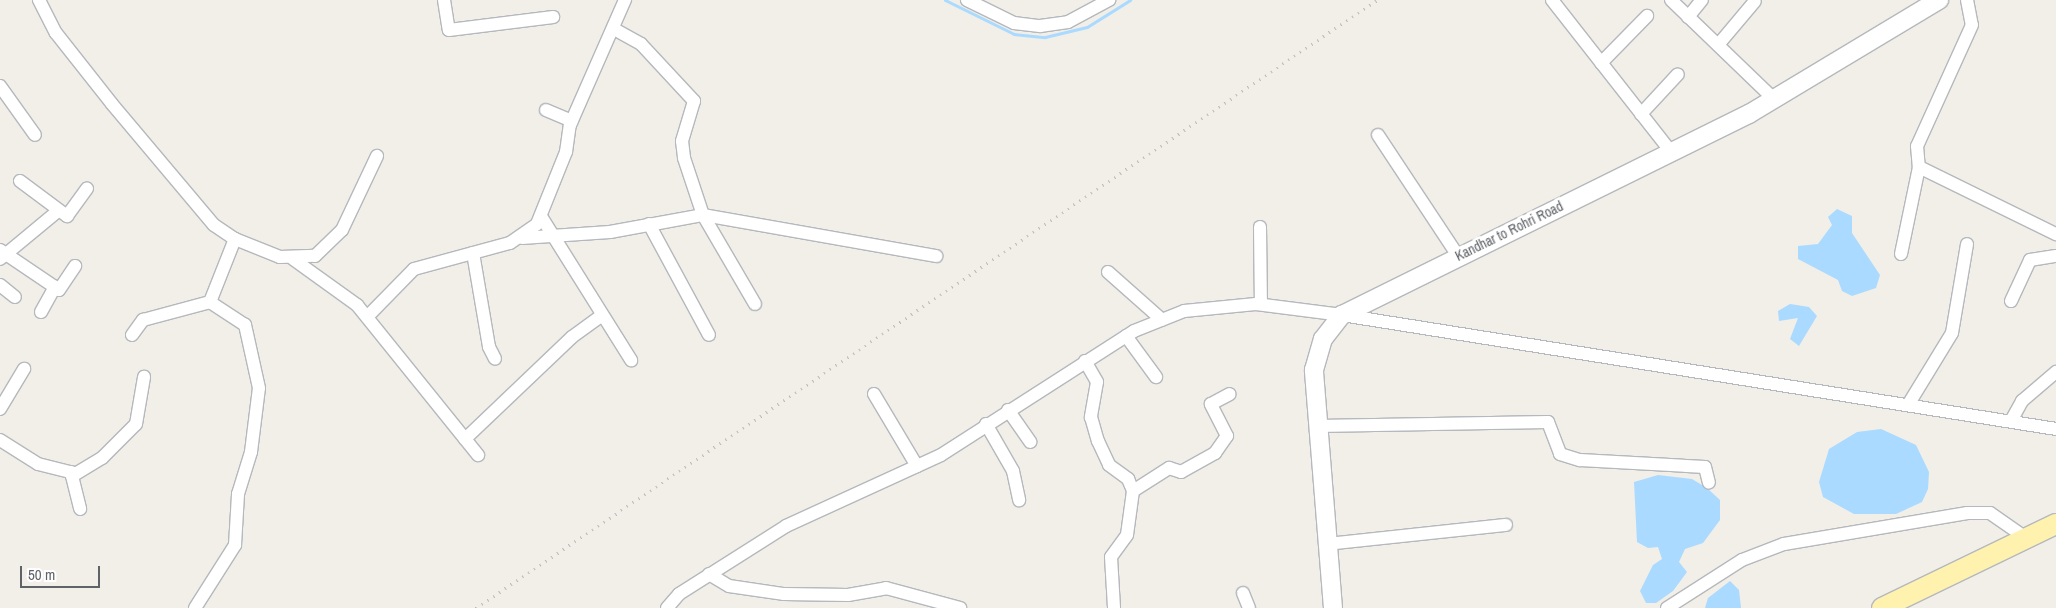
<!DOCTYPE html>
<html>
<head>
<meta charset="utf-8">
<style>
  body { margin:0 }
  #map { position:relative; width:2056px; height:608px; overflow:hidden; background:#f1efe8; font-family:"Archivo Narrow",sans-serif }
  div>[style] { position:absolute }
  .water>* { inset:0; background:#aadaff }
  .stream>* { height:3px; margin:-1.5px; padding:0 1.5px; transform-origin:1.5px; border-radius:1.5px; background:#aadaff }
  .roads { filter:drop-shadow(1px 0 #b5b8bc) drop-shadow(-1px 0 #b5b8bc) drop-shadow(0 1px #b5b8bc) drop-shadow(0 -1px #b5b8bc) }
  .street>* { height:12px; margin:-6px; padding:0 6px; transform-origin:6px; border-radius:6px; background:#fff }
  .secondary>* { height:18px; margin:-9px; padding:0 9px; transform-origin:9px; border-radius:9px; background:#fff }
  .primary>* { height:20px; margin:-10px; padding:0 10px; transform-origin:10px; border-radius:10px; background:#fff2af }
  .rail>* { height:3px; margin-top:-1.5px; transform-origin:0; background:repeating-linear-gradient(90deg,#b6b7b8 0 1px,transparent 0 7px) }
  span { translate:-50% -50%; white-space:nowrap; text-align:center; line-height:1.15; -webkit-text-stroke:5px #fff; paint-order:stroke }
  .street-label { font-size:14px; color:#5f6368 }
  .scale { position:absolute; left:20px; top:566px; width:80px; height:22px; box-sizing:border-box; border:2px solid #5f6368; border-top:0; padding-left:6px; font-size:15px; line-height:18px; white-space:nowrap; color:#5f6368; -webkit-text-stroke:4px #fff; paint-order:stroke }
</style>
</head>
<body>
<div id="map">
  <div class="water">
    <div style="clip-path:polygon(1837px 209px,1852px 216px,1852px 233px,1880px 275px,1876px 288px,1852px 296px,1842px 291px,1838px 280px,1798px 259px,1798px 246px,1818px 244px,1832px 225px,1828px 217px)"></div>
    <div style="clip-path:polygon(1790px 304px,1809px 307px,1817px 316px,1799px 346px,1790px 339px,1798px 318px,1779px 321px,1778px 311px)"></div>
    <div style="clip-path:polygon(1881px 429px,1916px 445px,1929px 472px,1928px 489px,1922px 502px,1896px 514px,1854px 514px,1823px 497px,1819px 482px,1829px 449px,1857px 432px)"></div>
    <div style="clip-path:polygon(1658px 475px,1692px 479px,1707px 488px,1720px 500px,1720px 520px,1703px 543px,1685px 549px,1679px 562px,1687px 572px,1673px 591px,1656px 603px,1646px 603px,1640px 591px,1653px 565px,1662px 559px,1658px 547px,1648px 548px,1637px 542px,1634px 482px)"></div>
    <div style="clip-path:polygon(1730px 581px,1739px 590px,1741px 608px,1705px 608px,1708px 598px)"></div>
  </div>
  <div class="stream">
    <div style="left:945px;top:0;width:77px;rotate:26.2deg"></div>
    <div style="left:1014px;top:34px;width:31px;rotate:6deg"></div>
    <div style="left:1045px;top:37px;width:43px;rotate:-13.4deg"></div>
    <div style="left:1087px;top:27px;width:51px;rotate:-32.1deg"></div>
  </div>
  <div class="roads">
    <div class="street">
      <div style="left:39px;top:0;width:37px;rotate:63deg"></div>
      <div style="left:56px;top:33px;width:90px;rotate:51.7deg"></div>
      <div style="left:112px;top:104px;width:158px;rotate:49.9deg"></div>
      <div style="left:214px;top:225px;width:25px;rotate:34deg"></div>
      <div style="left:235px;top:239px;width:48px;rotate:21.8deg"></div>
      <div style="left:280px;top:257px;width:35px;rotate:-2deg"></div>
      <div style="left:315px;top:256px;width:37px;rotate:-44deg"></div>
      <div style="left:342px;top:230px;width:82px;rotate:-64.7deg"></div>
      <div style="left:444px;top:0;width:30px;rotate:81deg"></div>
      <div style="left:449px;top:30px;width:105px;rotate:-7.1deg"></div>
      <div style="left:967px;top:0;width:52px;rotate:26.1deg"></div>
      <div style="left:1014px;top:23px;width:26px;rotate:7deg"></div>
      <div style="left:1040px;top:26px;width:28px;rotate:-8deg"></div>
      <div style="left:1068px;top:22px;width:47px;rotate:-28.2deg"></div>
      <div style="left:1552px;top:0;width:193px;rotate:51.9deg"></div>
      <div style="left:1671px;top:0;width:144px;rotate:43.9deg"></div>
      <div style="left:1967px;top:0;width:25px;rotate:79deg"></div>
      <div style="left:1972px;top:25px;width:133px;rotate:114.4deg"></div>
      <div style="left:1917px;top:146px;width:21px;rotate:85deg"></div>
      <div style="left:1919px;top:167px;width:153px;rotate:26.1deg"></div>
      <div style="left:1688px;top:17px;width:22px;rotate:-51deg"></div>
      <div style="left:614px;top:29px;width:31px;rotate:29deg"></div>
      <div style="left:641px;top:44px;width:78px;rotate:47.1deg"></div>
      <div style="left:694px;top:101px;width:42px;rotate:106.7deg"></div>
      <div style="left:682px;top:141px;width:17px;rotate:83deg"></div>
      <div style="left:684px;top:158px;width:60px;rotate:71.6deg"></div>
      <div style="left:703px;top:215px;width:103px;rotate:59.7deg"></div>
      <div style="left:1718px;top:45px;width:57px;rotate:-49.9deg"></div>
      <div style="left:1601px;top:63px;width:66px;rotate:-45.6deg"></div>
      <div style="left:0;top:86px;width:60px;rotate:54.5deg"></div>
      <div style="left:546px;top:110px;width:28px;rotate:23deg"></div>
      <div style="left:1641px;top:114px;width:54px;rotate:-47.2deg"></div>
      <div style="left:1378px;top:135px;width:145px;rotate:56.5deg"></div>
      <div style="left:20px;top:181px;width:59px;rotate:36.7deg"></div>
      <div style="left:67px;top:216px;width:34px;rotate:-54deg"></div>
      <div style="left:542px;top:218px;width:168px;rotate:57.9deg"></div>
      <div style="left:649px;top:224px;width:126px;rotate:61.6deg"></div>
      <div style="left:1260px;top:227px;width:77px;rotate:89.3deg"></div>
      <div style="left:522px;top:238px;width:88px;rotate:-3.9deg"></div>
      <div style="left:610px;top:232px;width:95px;rotate:-10.4deg"></div>
      <div style="left:703px;top:215px;width:237px;rotate:10deg"></div>
      <div style="left:0;top:250px;width:71px;rotate:34.1deg"></div>
      <div style="left:59px;top:290px;width:29px;rotate:-56deg"></div>
      <div style="left:473px;top:253px;width:95px;rotate:80.3deg"></div>
      <div style="left:489px;top:347px;width:13px;rotate:63deg"></div>
      <div style="left:1901px;top:254px;width:89px;rotate:-78.3deg"></div>
      <div style="left:0;top:259px;width:75px;rotate:-39.6deg"></div>
      <div style="left:293px;top:259px;width:79px;rotate:35.7deg"></div>
      <div style="left:357px;top:305px;width:193px;rotate:51.1deg"></div>
      <div style="left:1108px;top:272px;width:72px;rotate:41.6deg"></div>
      <div style="left:0;top:285px;width:19px;rotate:39deg"></div>
      <div style="left:2011px;top:301px;width:45px;rotate:-65.1deg"></div>
      <div style="left:2030px;top:260px;width:26px;rotate:-9deg"></div>
      <div style="left:41px;top:312px;width:29px;rotate:-61deg"></div>
      <div style="left:367px;top:317px;width:67px;rotate:-45.6deg"></div>
      <div style="left:414px;top:269px;width:99px;rotate:-15.2deg"></div>
      <div style="left:510px;top:243px;width:33px;rotate:-35deg"></div>
      <div style="left:537px;top:224px;width:78px;rotate:-68.1deg"></div>
      <div style="left:566px;top:152px;width:27px;rotate:-82deg"></div>
      <div style="left:570px;top:125px;width:137px;rotate:-66.3deg"></div>
      <div style="left:132px;top:335px;width:19px;rotate:-54deg"></div>
      <div style="left:143px;top:320px;width:69px;rotate:-15deg"></div>
      <div style="left:210px;top:302px;width:68px;rotate:-68.4deg"></div>
      <div style="left:1126px;top:336px;width:51px;rotate:53.8deg"></div>
      <div style="left:1085px;top:361px;width:24px;rotate:60deg"></div>
      <div style="left:1097px;top:382px;width:36px;rotate:100deg"></div>
      <div style="left:1091px;top:417px;width:25px;rotate:74deg"></div>
      <div style="left:1098px;top:441px;width:26px;rotate:65deg"></div>
      <div style="left:1109px;top:465px;width:24px;rotate:36deg"></div>
      <div style="left:1128px;top:479px;width:13px;rotate:67deg"></div>
      <div style="left:1133px;top:491px;width:44px;rotate:97.8deg"></div>
      <div style="left:1127px;top:535px;width:27px;rotate:126deg"></div>
      <div style="left:1111px;top:557px;width:51px;rotate:86.6deg"></div>
      <div style="left:874px;top:394px;width:84px;rotate:59.2deg"></div>
      <div style="left:1908px;top:405px;width:84px;rotate:-58.6deg"></div>
      <div style="left:1952px;top:333px;width:90px;rotate:-80.4deg"></div>
      <div style="left:0;top:409px;width:47px;rotate:-59deg"></div>
      <div style="left:1008px;top:410px;width:39px;rotate:55deg"></div>
      <div style="left:2011px;top:421px;width:23px;rotate:-61deg"></div>
      <div style="left:2022px;top:401px;width:45px;rotate:-40.5deg"></div>
      <div style="left:986px;top:424px;width:54px;rotate:60.1deg"></div>
      <div style="left:1013px;top:471px;width:30px;rotate:78deg"></div>
      <div style="left:1317px;top:426px;width:231px;rotate:-1deg"></div>
      <div style="left:1548px;top:422px;width:34px;rotate:69deg"></div>
      <div style="left:1560px;top:454px;width:21px;rotate:17deg"></div>
      <div style="left:1580px;top:460px;width:125px;rotate:3.2deg"></div>
      <div style="left:1705px;top:467px;width:16px;rotate:76deg"></div>
      <div style="left:465px;top:439px;width:148px;rotate:-43.6deg"></div>
      <div style="left:572px;top:337px;width:36px;rotate:-36deg"></div>
      <div style="left:0;top:440px;width:45px;rotate:32.3deg"></div>
      <div style="left:38px;top:464px;width:34px;rotate:14deg"></div>
      <div style="left:71px;top:472px;width:38px;rotate:76deg"></div>
      <div style="left:72px;top:476px;width:35px;rotate:-31deg"></div>
      <div style="left:102px;top:458px;width:48px;rotate:-45deg"></div>
      <div style="left:136px;top:424px;width:48px;rotate:-80.3deg"></div>
      <div style="left:1133px;top:491px;width:43px;rotate:-32.6deg"></div>
      <div style="left:1169px;top:468px;width:13px;rotate:18deg"></div>
      <div style="left:1181px;top:472px;width:39px;rotate:-29deg"></div>
      <div style="left:1215px;top:453px;width:21px;rotate:-55deg"></div>
      <div style="left:1227px;top:436px;width:36px;rotate:-117deg"></div>
      <div style="left:1211px;top:404px;width:21px;rotate:-28deg"></div>
      <div style="left:1327px;top:544px;width:180px;rotate:-6.1deg"></div>
      <div style="left:709px;top:574px;width:23px;rotate:31deg"></div>
      <div style="left:729px;top:586px;width:56px;rotate:8.3deg"></div>
      <div style="left:784px;top:594px;width:64px;rotate:0.9deg"></div>
      <div style="left:848px;top:595px;width:39px;rotate:-10deg"></div>
      <div style="left:886px;top:588px;width:77px;rotate:15.1deg"></div>
      <div style="left:1243px;top:593px;width:16px;rotate:68deg"></div>
      <div style="left:195px;top:608px;width:75px;rotate:-57.6deg"></div>
      <div style="left:235px;top:545px;width:51px;rotate:-86.6deg"></div>
      <div style="left:238px;top:494px;width:44px;rotate:-72.8deg"></div>
      <div style="left:251px;top:452px;width:64px;rotate:-82.9deg"></div>
      <div style="left:259px;top:388px;width:65px;rotate:-102.5deg"></div>
      <div style="left:245px;top:325px;width:42px;rotate:-146.7deg"></div>
      <div style="left:667px;top:608px;width:18px;rotate:-49deg"></div>
      <div style="left:679px;top:594px;width:127px;rotate:-32.4deg"></div>
      <div style="left:786px;top:526px;width:170px;rotate:-24.6deg"></div>
      <div style="left:941px;top:455px;width:229px;rotate:-32.7deg"></div>
      <div style="left:1134px;top:331px;width:54px;rotate:-21.8deg"></div>
      <div style="left:1184px;top:311px;width:72px;rotate:-5.6deg"></div>
      <div style="left:1256px;top:304px;width:87px;rotate:7.3deg"></div>
      <div style="left:1342px;top:315px;width:723px;rotate:9.07deg"></div>
      <div style="left:1667px;top:608px;width:89px;rotate:-32.6deg"></div>
      <div style="left:1742px;top:560px;width:45px;rotate:-20.9deg"></div>
      <div style="left:1784px;top:544px;width:186px;rotate:-9.6deg"></div>
      <div style="left:1967px;top:513px;width:23px"></div>
      <div style="left:1990px;top:513px;width:44px;rotate:34.8deg"></div>
    </div>
    <div class="secondary">
      <div style="left:1333px;top:608px;width:239px;rotate:-94.6deg"></div>
      <div style="left:1314px;top:370px;width:32px;rotate:-74deg"></div>
      <div style="left:1323px;top:339px;width:31px;rotate:-52deg"></div>
      <div style="left:1342px;top:315px;width:454px;rotate:-26.3deg"></div>
      <div style="left:1749px;top:114px;width:222px;rotate:-31deg"></div>
    </div>
    <div class="primary">
      <div style="left:1882px;top:608px;width:193px;rotate:-25.8deg"></div>
    </div>
  </div>
  <div class="rail">
    <div style="left:476px;top:608px;width:1087px;rotate:-34.01deg"></div>
  </div>
  <div class="street-label">
    <span style="left:1509px;top:231px;rotate:-26deg">Kandhar to Rohri Road</span>
  </div>
  <div class="scale">50 m</div>
</div>
</body>
</html>
